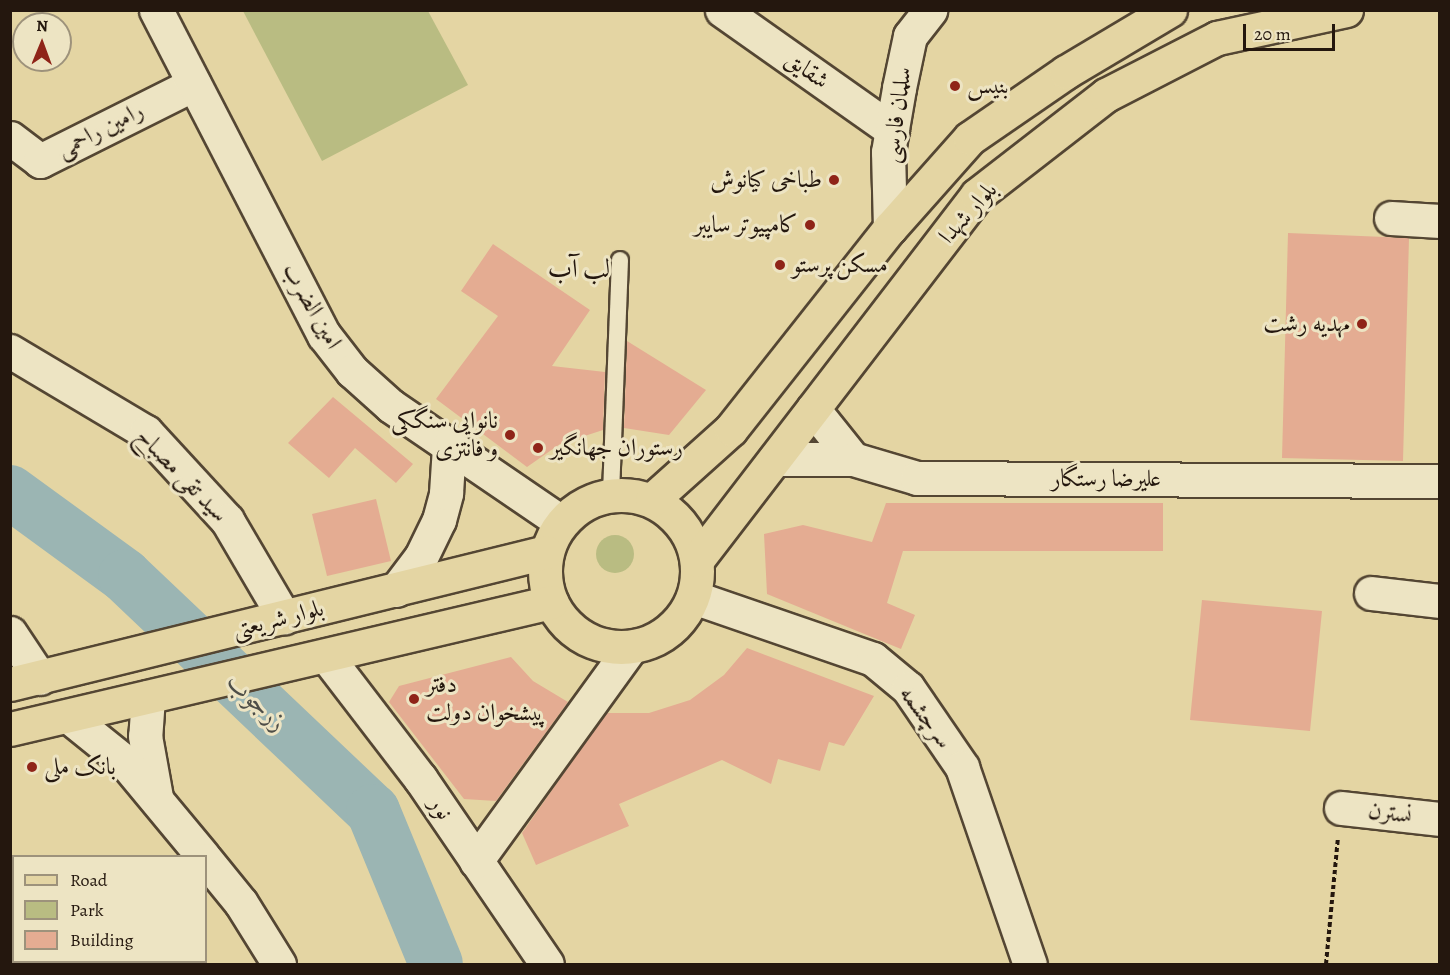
<!DOCTYPE html>
<html>
<head>
<meta charset="utf-8">
<style>
  body { margin:0 }
  #map { position:relative; width:1450px; height:975px; overflow:hidden; background:#e4d5a3; font-family:Alegreya,Amiri,serif }
  div>[style] { position:absolute }
  .green>* { inset:0; background:#b9bc82 }
  .round { border-radius:50% }
  .river>* { height:54px; margin:-27px; padding:0 27px; transform-origin:27px; border-radius:27px; background:#9bb5b3 }
  .building>* { inset:0; background:#e4ac92 }
  .path>* { height:4px; margin-top:-2px; transform-origin:0; background:repeating-linear-gradient(90deg,#24170e 0 4.5px,transparent 0 7.5px) }
  .roads { filter:drop-shadow(2px 0 #544633) drop-shadow(-2px 0 #544633) drop-shadow(0 2px #544633) drop-shadow(0 -2px #544633) }
  .lane>* { height:16px; margin:-8px; padding:0 8px; transform-origin:8px; border-radius:8px; background:#ede4c3 }
  .street>* { height:33px; margin:-16.5px; padding:0 16.5px; transform-origin:16.5px; border-radius:16.5px; background:#ede4c3 }
  .secondary>* { height:33px; margin:-16.5px; padding:0 16.5px; transform-origin:16.5px; border-radius:16.5px; background:#ede4c3 }
  .primary>* { height:33px; margin:-16.5px; padding:0 16.5px; transform-origin:16.5px; border-radius:16.5px; background:#e4d5a3 }
  .primary>.ring { margin:-16.5px; padding:0; box-sizing:content-box; background:none; border:33px solid #e4d5a3; border-radius:50% }
  .dots>* { width:16px; height:16px; translate:-50% -50%; box-sizing:border-box; border:3px solid #ede4c3; border-radius:50% }
  span { translate:-50% -50%; white-space:nowrap; text-align:center; line-height:1.15; -webkit-text-stroke:6px #ede4c3; paint-order:stroke }
  .street-label { font-size:24px; color:#24170e }
  .poi-label { font-size:24px; color:#24170e }
  .left { translate:0 -50%; text-align:left }
  .right { translate:-100% -50%; text-align:right }
  .neighbourhood-label { font-size:26px; color:#24170e }
  .water-label { font-size:26px; color:#4e4e48; font-style:italic }
  .frame { position:absolute; inset:0; border:12px solid #24170e; pointer-events:none }
  .legend { position:absolute; left:12px; top:855px; width:195px; height:108px; box-sizing:border-box; background:#ede4c3; border:2px solid #9d927b; margin:0; padding:8px 10px; list-style:none; font-size:18px; color:#24170e }
  .legend li { display:flex; align-items:center; gap:12px; height:30px }
  .legend b { width:30px; border:2px solid #9d927b }
  .north { position:absolute; left:12px; top:12px; width:60px; height:60px; box-sizing:border-box; background:#ede4c3; border:2px solid #9d927b; border-radius:50%; rotate:1deg; font-size:16px; font-weight:700; line-height:24px; text-align:center; color:#24170e }
  .north::after { content:''; display:block; margin:auto; width:21px; height:27px; background:#8f2418; clip-path:polygon(50% 0,100% 100%,50% 72%,0 100%) }
  .scale { position:absolute; left:1243px; top:24px; width:92px; height:27px; box-sizing:border-box; border:3px solid #24170e; border-top:0; padding-left:8px; font-size:18px; line-height:21px; white-space:nowrap; color:#24170e; -webkit-text-stroke:4px #ede4c3; paint-order:stroke }
</style>
</head>
<body>
<div id="map">
  <div class="green">
    <div style="clip-path:polygon(243px 11px,428px 11px,468px 85px,322px 161px)"></div>
    <div class="round" style="left:596px;top:535px;width:38px;height:38px"></div>
  </div>
  <div class="river">
    <div style="left:10px;top:492px;width:142px;rotate:36.1deg"></div>
    <div style="left:125px;top:576px;width:342px;rotate:43.5deg"></div>
    <div style="left:373px;top:811px;width:165px;rotate:67.6deg"></div>
  </div>
  <div class="building">
    <div style="clip-path:polygon(1288px 233px,1409px 238px,1403px 461px,1282px 458px)"></div>
    <div style="clip-path:polygon(493px 244px,590px 310px,552px 366px,605px 372px,603px 430px,560px 444px,527px 467px,436px 399px,498px 316px,461px 291px)"></div>
    <div style="clip-path:polygon(627px 341px,706px 390px,669px 435px,624px 428px)"></div>
    <div style="clip-path:polygon(333px 397px,413px 464px,396px 483px,355px 448px,329px 478px,288px 443px)"></div>
    <div style="clip-path:polygon(376px 499px,391px 561px,327px 576px,312px 514px)"></div>
    <div style="clip-path:polygon(886px 503px,1163px 503px,1163px 551px,903px 551px,887px 603px,915px 615px,901px 649px,767px 594px,764px 534px,803px 525px,872px 542px)"></div>
    <div style="clip-path:polygon(1202px 600px,1322px 611px,1310px 731px,1190px 720px)"></div>
    <div style="clip-path:polygon(747px 648px,874px 696px,844px 746px,829px 742px,820px 771px,778px 759px,771px 784px,722px 760px,619px 804px,629px 826px,536px 865px,522px 833px,606px 713px,649px 713px,690px 700px,724px 675px)"></div>
    <div style="clip-path:polygon(511px 657px,533px 681px,568px 702px,496px 801px,464px 799px,389px 702px,399px 686px)"></div>
  </div>
  <div class="path">
    <div style="left:1326px;top:964px;width:127px;rotate:-84.6deg"></div>
  </div>
  <div class="roads">
    <div class="lane">
      <div style="left:611px;top:494px;width:234px;rotate:-87.8deg"></div>
    </div>
    <div class="street">
      <div style="left:722px;top:10px;width:208px;rotate:35.2deg"></div>
      <div style="left:10px;top:138px;width:38px;rotate:37deg"></div>
      <div style="left:40px;top:161px;width:172px;rotate:-26.6deg"></div>
      <div style="left:1391px;top:218px;width:49px;rotate:3.5deg"></div>
      <div style="left:890px;top:228px;width:76px;rotate:-91.5deg"></div>
      <div style="left:888px;top:152px;width:65px;rotate:-80.2deg"></div>
      <div style="left:899px;top:88px;width:53px;rotate:-78.1deg"></div>
      <div style="left:910px;top:36px;width:33px;rotate:-52deg"></div>
      <div style="left:813px;top:409px;width:64px;rotate:51.3deg"></div>
      <div style="left:775px;top:459px;width:78px"></div>
      <div style="left:853px;top:459px;width:67px;rotate:16.5deg"></div>
      <div style="left:917px;top:478px;width:523px;rotate:0.33deg"></div>
      <div style="left:1371px;top:593px;width:69px;rotate:6.6deg"></div>
      <div style="left:327px;top:657px;width:153px;rotate:52.5deg"></div>
      <div style="left:420px;top:778px;width:225px;rotate:55.7deg"></div>
      <div style="left:1341px;top:808px;width:100px;rotate:6.3deg"></div>
      <div style="left:476px;top:861px;width:264px;rotate:-54.1deg"></div>
    </div>
    <div class="secondary">
      <div style="left:156px;top:10px;width:366px;rotate:62.7deg"></div>
      <div style="left:324px;top:335px;width:46px;rotate:52.1deg"></div>
      <div style="left:352px;top:371px;width:52px;rotate:41.9deg"></div>
      <div style="left:391px;top:406px;width:206px;rotate:34.3deg"></div>
      <div style="left:10px;top:351px;width:158px;rotate:30.8deg"></div>
      <div style="left:146px;top:432px;width:120px;rotate:47.4deg"></div>
      <div style="left:227px;top:520px;width:113px;rotate:59.6deg"></div>
      <div style="left:396px;top:590px;width:41px;rotate:-52.9deg"></div>
      <div style="left:421px;top:557px;width:41px;rotate:-64.1deg"></div>
      <div style="left:439px;top:520px;width:28px;rotate:-75deg"></div>
      <div style="left:446px;top:493px;width:47px;rotate:-86.3deg"></div>
      <div style="left:693px;top:597px;width:190px;rotate:19deg"></div>
      <div style="left:873px;top:659px;width:45px;rotate:39.6deg"></div>
      <div style="left:908px;top:688px;width:96px;rotate:55.6deg"></div>
      <div style="left:962px;top:767px;width:208px;rotate:71deg"></div>
      <div style="left:10px;top:633px;width:54px;rotate:56.3deg"></div>
      <div style="left:148px;top:697px;width:39px;rotate:94deg"></div>
      <div style="left:145px;top:736px;width:62px;rotate:79.8deg"></div>
      <div style="left:68px;top:716px;width:72px;rotate:38.8deg"></div>
      <div style="left:124px;top:761px;width:124px;rotate:50.3deg"></div>
      <div style="left:206px;top:860px;width:55px;rotate:50.9deg"></div>
      <div style="left:241px;top:903px;width:72px;rotate:58.1deg"></div>
    </div>
    <div class="primary">
      <div class="ring" style="left:545px;top:495px;width:119px;height:119px"></div>
      <div style="left:652px;top:500px;width:106px;rotate:-41.9deg"></div>
      <div style="left:731px;top:429px;width:256px;rotate:-51.7deg"></div>
      <div style="left:890px;top:228px;width:120px;rotate:-48.4deg"></div>
      <div style="left:970px;top:138px;width:116px;rotate:-34.5deg"></div>
      <div style="left:1066px;top:72px;width:121px;rotate:-30.8deg"></div>
      <div style="left:697px;top:560px;width:460px;rotate:-52.5deg"></div>
      <div style="left:977px;top:195px;width:163px;rotate:-37.8deg"></div>
      <div style="left:1106px;top:95px;width:125px;rotate:-27.2deg"></div>
      <div style="left:1217px;top:38px;width:132px;rotate:-12.2deg"></div>
      <div style="left:10px;top:684px;width:552px;rotate:-13.83deg"></div>
      <div style="left:10px;top:729px;width:556px;rotate:-13.21deg"></div>
    </div>
  </div>
  <div class="dots">
    <div style="left:955px;top:86px;background:#8f2418"></div>
    <div style="left:834px;top:180px;background:#8f2418"></div>
    <div style="left:810px;top:225px;background:#8f2418"></div>
    <div style="left:780px;top:265px;background:#8f2418"></div>
    <div style="left:1362px;top:324px;background:#8f2418"></div>
    <div style="left:510px;top:435px;background:#8f2418"></div>
    <div style="left:538px;top:448px;background:#8f2418"></div>
    <div style="left:414px;top:699px;background:#8f2418"></div>
    <div style="left:32px;top:767px;background:#8f2418"></div>
  </div>
  <div class="street-label">
    <span style="left:807px;top:70px;rotate:35deg">شقایق</span>
    <span style="left:897px;top:115px;rotate:-82deg">سلمان فارسی</span>
    <span style="left:100px;top:130px;rotate:-27deg">رامین راحمی</span>
    <span style="left:968px;top:213px;rotate:-48deg">بلوار شهدا</span>
    <span style="left:312px;top:306px;rotate:60deg">امین الضرب</span>
    <span style="left:182px;top:475px;rotate:46deg">سید تقی مصباح</span>
    <span style="left:1106px;top:479px">علیرضا رستگار</span>
    <span style="left:278px;top:619px;rotate:-14deg">بلوار شریعتی</span>
    <span style="left:926px;top:717px;rotate:53deg">سرچشمه</span>
    <span style="left:441px;top:808px;rotate:56deg">نور</span>
    <span style="left:1390px;top:813px;rotate:7deg">نسترن</span>
  </div>
  <div class="poi-label">
    <span class="left" style="left:967px;top:86px">بنیس</span>
    <span class="right" style="left:822px;top:180px">طباخی کیانوش</span>
    <span class="right" style="left:798px;top:225px">کامپیوتر سایبر</span>
    <span class="left" style="left:792px;top:265px">مسکن پرستو</span>
    <span class="right" style="left:1350px;top:324px">مهدیه رشت</span>
    <span class="right" style="left:498px;top:435px">نانوایی سنگکی<br>و فانتزی</span>
    <span class="left" style="left:550px;top:448px">رستوران جهانگیر</span>
    <span class="left" style="left:426px;top:699px">دفتر<br>پیشخوان دولت</span>
    <span class="left" style="left:44px;top:767px">بانک ملی</span>
  </div>
  <div class="neighbourhood-label">
    <span style="left:579px;top:269px">لب آب</span>
  </div>
  <div class="water-label">
    <span style="left:257px;top:702px;rotate:43deg">زرجوب</span>
  </div>
  <div class="frame"></div>
  <ul class="legend">
  <li><b style="height:8px;background:#e4d5a3"></b>Road</li>
  <li><b style="height:16px;background:#b9bc82"></b>Park</li>
  <li><b style="height:16px;background:#e4ac92"></b>Building</li>
  </ul>
  <div class="north">N</div>
  <div class="scale">20 m</div>
</div>
</body>
</html>
